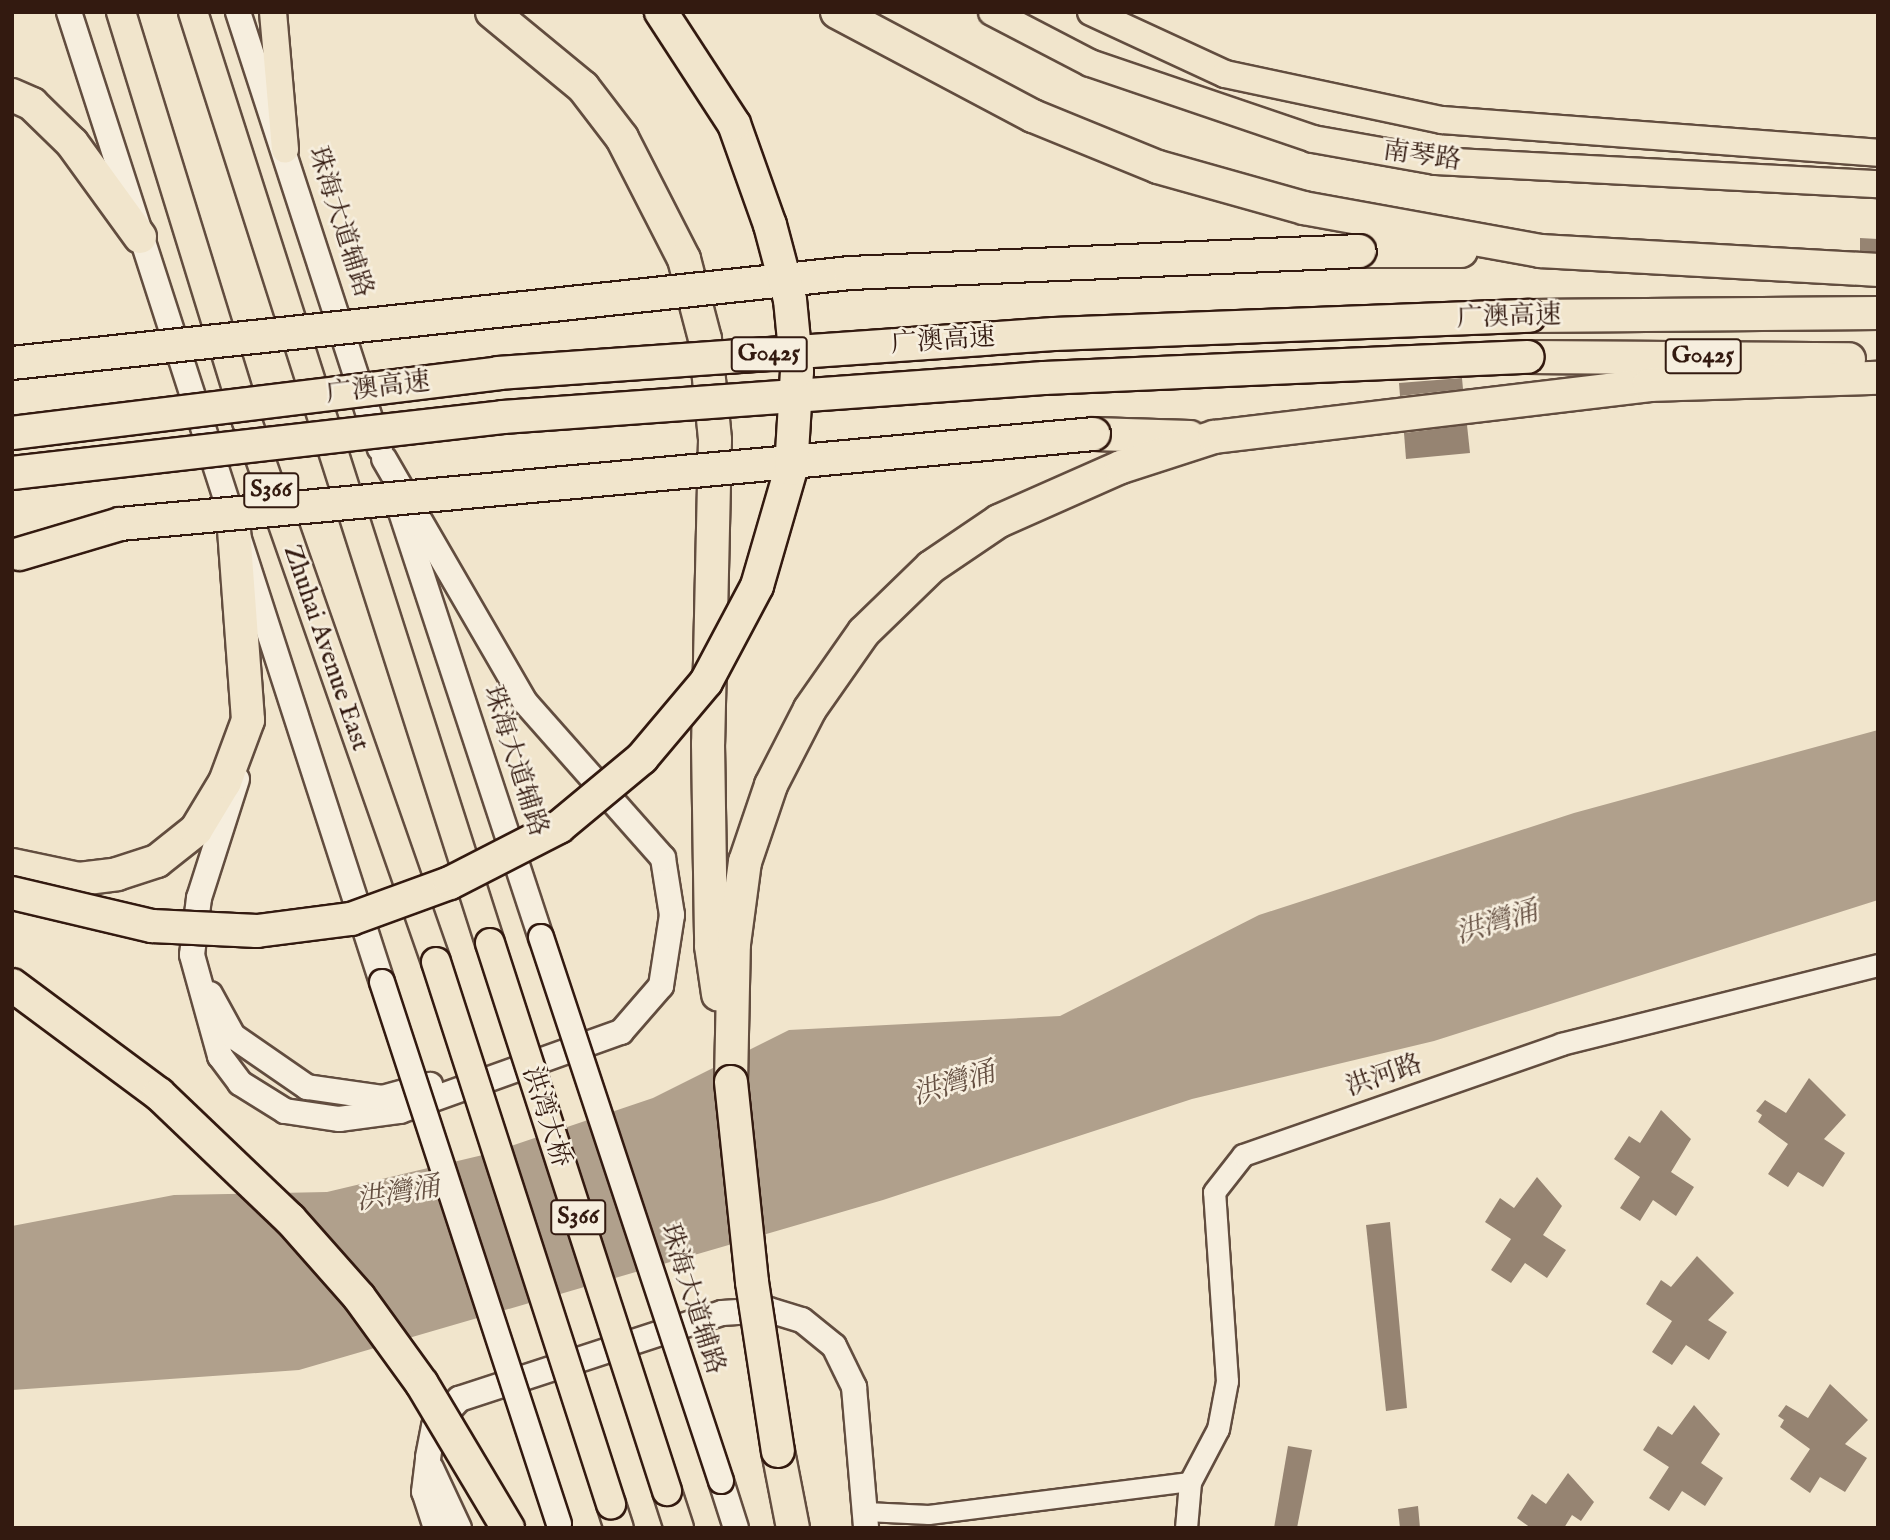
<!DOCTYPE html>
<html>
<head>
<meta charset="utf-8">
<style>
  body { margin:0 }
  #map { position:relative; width:1890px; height:1540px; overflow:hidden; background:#f1e5cc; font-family:"IM FELL English","Noto Serif SC",serif }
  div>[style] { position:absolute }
  .water>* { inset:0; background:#b0a08c }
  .building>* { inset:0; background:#968472 }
  .roads { filter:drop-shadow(2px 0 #624d3f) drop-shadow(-2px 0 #624d3f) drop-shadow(0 2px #624d3f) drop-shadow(0 -2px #624d3f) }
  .minor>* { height:18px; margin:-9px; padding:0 9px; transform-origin:9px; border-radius:9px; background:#f6eede }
  .tertiary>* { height:21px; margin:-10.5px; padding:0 10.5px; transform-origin:10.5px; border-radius:10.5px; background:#f6eede }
  .secondary>* { height:24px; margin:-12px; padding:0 12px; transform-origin:12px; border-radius:12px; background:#f6eede }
  .primary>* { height:26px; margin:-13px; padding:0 13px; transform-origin:13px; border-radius:13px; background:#f1e5cc }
  .trunk>* { height:28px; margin:-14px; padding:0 14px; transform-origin:14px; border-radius:14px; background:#f1e5cc }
  .motorway>* { height:32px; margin:-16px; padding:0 16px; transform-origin:16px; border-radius:16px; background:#f1e5cc }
  .bridges { filter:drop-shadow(2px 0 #331a10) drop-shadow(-2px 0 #331a10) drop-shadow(0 2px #331a10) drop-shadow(0 -2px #331a10) }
  .secondary-bridge>* { height:24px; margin:-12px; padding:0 12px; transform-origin:12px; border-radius:12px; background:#f6eede }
  .trunk-bridge>* { height:28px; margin:-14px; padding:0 14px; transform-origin:14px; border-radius:14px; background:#f1e5cc }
  .motorway-bridge>* { height:32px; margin:-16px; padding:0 16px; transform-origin:16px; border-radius:16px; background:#f1e5cc }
  span { translate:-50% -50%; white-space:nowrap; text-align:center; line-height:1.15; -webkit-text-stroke:5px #f6eede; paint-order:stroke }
  .shield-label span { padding:2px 5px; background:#f6eede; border:2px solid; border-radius:5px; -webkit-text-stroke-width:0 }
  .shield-label { font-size:24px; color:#331a10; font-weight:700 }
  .street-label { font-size:26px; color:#331a10 }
  .water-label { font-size:28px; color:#655042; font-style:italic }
  .frame { position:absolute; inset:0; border:14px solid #331a10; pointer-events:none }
</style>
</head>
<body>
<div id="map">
  <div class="water">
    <div style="clip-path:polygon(1878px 730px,1878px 900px,1434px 1041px,1192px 1099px,883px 1200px,299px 1370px,12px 1390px,12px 1226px,174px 1195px,327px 1192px,487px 1154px,653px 1098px,789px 1030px,1060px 1016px,1259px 915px,1574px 813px)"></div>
  </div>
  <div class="building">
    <div style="clip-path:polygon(1860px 238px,1878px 239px,1878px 252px,1860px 251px)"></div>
    <div style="clip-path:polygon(1462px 378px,1463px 389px,1400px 396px,1399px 383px)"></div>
    <div style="clip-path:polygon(1467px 425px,1470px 453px,1406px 459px,1404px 433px)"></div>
    <div style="clip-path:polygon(1809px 1078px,1846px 1115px,1824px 1139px,1845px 1153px,1823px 1187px,1798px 1172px,1788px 1187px,1768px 1174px,1788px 1144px,1758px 1122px,1762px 1115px,1756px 1111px,1765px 1100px,1786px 1113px)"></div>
    <div style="clip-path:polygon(1661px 1110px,1691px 1139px,1671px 1172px,1694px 1187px,1676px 1216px,1653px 1200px,1640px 1221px,1620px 1208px,1640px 1177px,1614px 1159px,1629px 1136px,1640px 1143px)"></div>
    <div style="clip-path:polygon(1537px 1177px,1562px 1206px,1543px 1235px,1566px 1250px,1547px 1278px,1525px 1263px,1511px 1283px,1491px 1270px,1511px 1239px,1485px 1222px,1500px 1198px,1514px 1208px)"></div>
    <div style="clip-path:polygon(1390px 1222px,1407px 1408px,1386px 1411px,1366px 1225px)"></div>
    <div style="clip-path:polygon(1697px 1256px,1734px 1293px,1708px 1320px,1727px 1332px,1709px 1360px,1686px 1345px,1672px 1365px,1652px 1352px,1672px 1321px,1646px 1304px,1661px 1280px,1671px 1287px)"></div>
    <div style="clip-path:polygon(1830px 1384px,1868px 1420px,1845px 1444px,1867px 1458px,1845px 1492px,1820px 1477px,1810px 1493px,1790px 1479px,1810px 1449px,1780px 1427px,1784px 1420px,1778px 1416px,1786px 1405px,1808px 1418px)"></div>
    <div style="clip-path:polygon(1694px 1405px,1720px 1434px,1701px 1463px,1723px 1478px,1705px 1506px,1682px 1491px,1669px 1511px,1649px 1498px,1669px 1467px,1643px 1450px,1658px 1426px,1672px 1435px)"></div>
    <div style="clip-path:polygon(1288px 1446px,1312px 1450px,1297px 1528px,1274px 1528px)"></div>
    <div style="clip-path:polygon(1568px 1473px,1594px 1502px,1581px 1521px,1572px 1515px,1564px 1528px,1531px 1528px,1517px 1518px,1532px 1494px,1546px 1504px)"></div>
    <div style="clip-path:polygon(1418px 1506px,1420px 1528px,1400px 1528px,1398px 1509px)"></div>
  </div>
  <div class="roads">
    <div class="minor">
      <div style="left:866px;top:1512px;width:63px;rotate:2.7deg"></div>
      <div style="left:929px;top:1515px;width:263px;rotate:-7.2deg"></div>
    </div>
    <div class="tertiary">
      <div style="left:1186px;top:1528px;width:46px;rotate:-85deg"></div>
      <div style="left:1190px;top:1482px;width:60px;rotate:-62.2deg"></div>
      <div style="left:1218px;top:1429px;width:49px;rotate:-79.4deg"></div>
      <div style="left:1227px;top:1381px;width:189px;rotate:-93.9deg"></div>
      <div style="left:1214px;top:1192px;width:47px;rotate:-51.9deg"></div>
      <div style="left:1243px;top:1155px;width:337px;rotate:-19.2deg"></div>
      <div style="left:1561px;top:1044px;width:327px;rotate:-14deg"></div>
    </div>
    <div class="secondary">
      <div style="left:69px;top:12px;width:1019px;rotate:72.12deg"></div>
      <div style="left:238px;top:12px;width:459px;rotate:72deg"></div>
      <div style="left:400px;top:509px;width:451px;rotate:71.8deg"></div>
      <div style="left:237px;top:779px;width:125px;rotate:107.7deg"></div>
      <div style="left:199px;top:898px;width:57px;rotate:97deg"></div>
      <div style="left:192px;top:955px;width:105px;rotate:74.5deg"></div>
      <div style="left:220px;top:1056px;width:34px;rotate:53deg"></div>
      <div style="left:240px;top:1083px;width:53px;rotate:31.9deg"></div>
      <div style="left:285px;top:1111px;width:55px;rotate:8.4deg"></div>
      <div style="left:339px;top:1119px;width:62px;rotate:-7.5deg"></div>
      <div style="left:400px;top:1111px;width:235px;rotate:-19.7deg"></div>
      <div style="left:621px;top:1032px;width:61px;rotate:-49deg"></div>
      <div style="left:661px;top:986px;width:72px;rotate:-81.2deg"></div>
      <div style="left:672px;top:915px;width:58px;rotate:-99deg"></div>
      <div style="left:663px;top:858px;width:208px;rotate:-131.5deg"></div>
      <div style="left:525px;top:702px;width:281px;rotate:-120.1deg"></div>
      <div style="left:210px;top:994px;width:48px;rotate:61.3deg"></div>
      <div style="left:233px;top:1036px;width:90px;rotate:34.6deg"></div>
      <div style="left:307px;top:1087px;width:76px;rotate:8.3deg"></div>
      <div style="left:382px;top:1098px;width:50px;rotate:-15.2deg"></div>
      <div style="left:431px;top:1468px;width:66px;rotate:65deg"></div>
      <div style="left:721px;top:1481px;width:49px;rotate:72.3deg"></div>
      <div style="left:436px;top:1528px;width:38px;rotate:-108deg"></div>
      <div style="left:424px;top:1492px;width:35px;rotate:-83deg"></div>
      <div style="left:428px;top:1457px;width:31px;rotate:-79deg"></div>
      <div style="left:434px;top:1427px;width:38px;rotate:-48deg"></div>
      <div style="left:459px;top:1399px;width:277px;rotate:-18.1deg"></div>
      <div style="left:722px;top:1313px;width:47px;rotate:-3.7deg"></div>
      <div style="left:769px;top:1310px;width:34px;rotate:17deg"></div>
      <div style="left:802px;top:1320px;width:41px;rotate:39.1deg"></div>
      <div style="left:834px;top:1346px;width:46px;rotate:64deg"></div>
      <div style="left:854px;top:1387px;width:142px;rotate:85.1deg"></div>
    </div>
    <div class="primary">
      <div style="left:273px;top:12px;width:138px;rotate:85deg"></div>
      <div style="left:992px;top:12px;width:110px;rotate:27.5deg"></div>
      <div style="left:1090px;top:63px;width:236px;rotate:18.8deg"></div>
      <div style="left:1313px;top:139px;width:125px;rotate:10.1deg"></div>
      <div style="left:1436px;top:161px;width:443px;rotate:3deg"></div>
      <div style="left:1091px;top:12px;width:148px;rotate:24.8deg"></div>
      <div style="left:1225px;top:74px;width:222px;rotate:12deg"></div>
      <div style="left:1442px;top:120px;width:437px;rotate:4.3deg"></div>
    </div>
    <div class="trunk">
      <div style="left:121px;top:12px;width:428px;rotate:72.9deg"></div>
      <div style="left:247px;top:421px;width:573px;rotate:70.74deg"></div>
      <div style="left:193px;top:12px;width:977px;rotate:72.31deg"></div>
      <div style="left:667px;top:1491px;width:39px;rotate:72deg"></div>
      <div style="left:611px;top:1504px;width:25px;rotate:72deg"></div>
    </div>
    <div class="motorway">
      <div style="left:492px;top:12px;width:118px;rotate:39.5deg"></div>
      <div style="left:583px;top:87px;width:64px;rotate:52.6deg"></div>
      <div style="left:622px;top:138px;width:136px;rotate:62.9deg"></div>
      <div style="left:684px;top:259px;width:83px;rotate:75.3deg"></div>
      <div style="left:705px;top:339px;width:101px;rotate:84.3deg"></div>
      <div style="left:715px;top:440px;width:304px;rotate:91.3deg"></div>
      <div style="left:708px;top:744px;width:202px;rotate:89.1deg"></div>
      <div style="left:711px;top:946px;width:49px;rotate:81.7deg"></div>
      <div style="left:837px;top:12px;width:222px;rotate:28deg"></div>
      <div style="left:1033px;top:116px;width:135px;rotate:22.2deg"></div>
      <div style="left:1158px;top:167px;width:152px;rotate:15.7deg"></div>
      <div style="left:1304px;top:208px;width:240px;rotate:10.3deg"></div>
      <div style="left:1540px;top:251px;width:339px;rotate:3.2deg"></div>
      <div style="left:12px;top:95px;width:22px;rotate:24deg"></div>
      <div style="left:32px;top:104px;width:56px;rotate:44.3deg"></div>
      <div style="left:72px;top:143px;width:116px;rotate:54.1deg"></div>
      <div style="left:1360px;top:251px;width:101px"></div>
      <div style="left:1530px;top:316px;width:348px;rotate:-0.5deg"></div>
      <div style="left:1528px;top:357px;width:321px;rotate:0.4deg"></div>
      <div style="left:1094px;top:434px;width:96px;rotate:1.8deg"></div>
      <div style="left:12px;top:865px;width:68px;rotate:11.8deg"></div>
      <div style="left:79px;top:879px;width:38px;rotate:-7deg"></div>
      <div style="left:117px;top:874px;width:42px;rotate:-18deg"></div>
      <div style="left:157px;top:861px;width:50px;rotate:-38.5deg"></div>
      <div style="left:196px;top:830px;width:56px;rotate:-58.9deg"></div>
      <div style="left:225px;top:782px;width:66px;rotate:-69.6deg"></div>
      <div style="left:248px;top:720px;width:191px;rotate:-94.2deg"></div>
      <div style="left:731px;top:1082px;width:138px;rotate:-88.8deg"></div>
      <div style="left:734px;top:944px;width:83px;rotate:-82.4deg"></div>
      <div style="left:745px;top:862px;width:81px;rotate:-71.3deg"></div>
      <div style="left:771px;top:785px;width:85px;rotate:-62.8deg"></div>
      <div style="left:810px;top:709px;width:94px;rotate:-55deg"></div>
      <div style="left:864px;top:632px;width:93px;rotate:-44.1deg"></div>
      <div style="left:931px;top:567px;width:82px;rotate:-34.1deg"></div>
      <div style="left:999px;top:521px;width:133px;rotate:-23.9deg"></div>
      <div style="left:1121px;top:467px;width:98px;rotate:-17.9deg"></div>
      <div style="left:1214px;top:437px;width:438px;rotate:-6.8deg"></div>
      <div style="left:1649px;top:385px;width:229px;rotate:-1.8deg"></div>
      <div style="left:778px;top:1451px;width:78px;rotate:79deg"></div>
    </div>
  </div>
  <div class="bridges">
    <div class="secondary-bridge">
      <div style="left:541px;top:937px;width:573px;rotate:71.69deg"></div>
      <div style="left:382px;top:982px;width:570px;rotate:71.91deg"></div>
    </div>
    <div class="trunk-bridge">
      <div style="left:490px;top:943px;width:576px;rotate:72.1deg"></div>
      <div style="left:436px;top:962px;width:570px;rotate:72.11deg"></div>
    </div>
    <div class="motorway-bridge">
      <div style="left:12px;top:363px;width:843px;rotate:-6.13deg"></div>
      <div style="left:850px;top:273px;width:510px;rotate:-2.47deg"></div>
      <div style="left:12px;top:433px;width:490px;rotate:-7deg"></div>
      <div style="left:498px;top:373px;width:557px;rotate:-4.01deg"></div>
      <div style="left:1054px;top:334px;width:476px;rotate:-2.2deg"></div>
      <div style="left:12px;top:473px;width:494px;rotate:-6.5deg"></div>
      <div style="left:503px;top:417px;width:542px;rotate:-4.12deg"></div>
      <div style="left:1044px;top:378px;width:484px;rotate:-2.5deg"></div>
      <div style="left:19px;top:554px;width:105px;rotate:-16.5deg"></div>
      <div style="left:120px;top:524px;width:978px;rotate:-5.28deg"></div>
      <div style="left:12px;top:893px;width:144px;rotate:13.3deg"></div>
      <div style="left:152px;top:926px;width:105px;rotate:2.7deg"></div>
      <div style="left:257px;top:931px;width:95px;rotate:-7.3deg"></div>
      <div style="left:351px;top:919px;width:105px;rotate:-20deg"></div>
      <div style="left:450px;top:883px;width:123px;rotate:-27.2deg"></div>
      <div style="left:559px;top:827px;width:108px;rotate:-39.7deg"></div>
      <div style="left:642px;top:758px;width:99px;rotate:-49.9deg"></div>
      <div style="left:706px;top:682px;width:109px;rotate:-62deg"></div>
      <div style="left:757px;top:586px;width:122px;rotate:-73.8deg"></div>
      <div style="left:791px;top:469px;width:98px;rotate:-86.5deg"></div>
      <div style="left:797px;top:371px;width:71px;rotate:-95.6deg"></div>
      <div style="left:790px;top:300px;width:78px;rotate:-104.9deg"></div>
      <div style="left:770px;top:225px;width:107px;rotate:-109.6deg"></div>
      <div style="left:734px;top:124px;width:134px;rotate:-123.1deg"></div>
      <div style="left:12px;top:985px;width:183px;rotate:36.6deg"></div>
      <div style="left:159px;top:1094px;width:181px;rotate:43.7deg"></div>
      <div style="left:290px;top:1219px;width:104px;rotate:48.5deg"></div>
      <div style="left:359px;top:1297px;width:107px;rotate:54.1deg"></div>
      <div style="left:422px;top:1384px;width:168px;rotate:59.2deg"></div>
      <div style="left:731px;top:1082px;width:201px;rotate:84deg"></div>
      <div style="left:752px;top:1282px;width:171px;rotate:81.3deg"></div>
    </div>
  </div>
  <div class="shield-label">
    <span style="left:769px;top:354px">G0425</span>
    <span style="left:1703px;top:356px">G0425</span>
    <span style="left:271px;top:490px">S366</span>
    <span style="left:578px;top:1217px">S366</span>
  </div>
  <div class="street-label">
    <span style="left:1422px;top:156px;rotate:8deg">南琴路</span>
    <span style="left:340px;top:222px;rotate:72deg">珠海大道辅路</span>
    <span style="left:1509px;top:317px;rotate:-2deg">广澳高速</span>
    <span style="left:943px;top:341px;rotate:-4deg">广澳高速</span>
    <span style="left:378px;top:388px;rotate:-7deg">广澳高速</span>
    <span style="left:326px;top:648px;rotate:71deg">Zhuhai Avenue East</span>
    <span style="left:515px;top:761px;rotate:72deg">珠海大道辅路</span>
    <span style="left:1384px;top:1076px;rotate:-19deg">洪河路</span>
    <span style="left:546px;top:1117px;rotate:72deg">洪湾大桥</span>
    <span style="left:692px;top:1299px;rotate:72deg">珠海大道辅路</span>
  </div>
  <div class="water-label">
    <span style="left:1497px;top:924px;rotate:-17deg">洪灣涌</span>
    <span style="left:954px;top:1085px;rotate:-17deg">洪灣涌</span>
    <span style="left:398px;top:1195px;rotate:-10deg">洪灣涌</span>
  </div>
  <div class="frame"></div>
</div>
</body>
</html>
